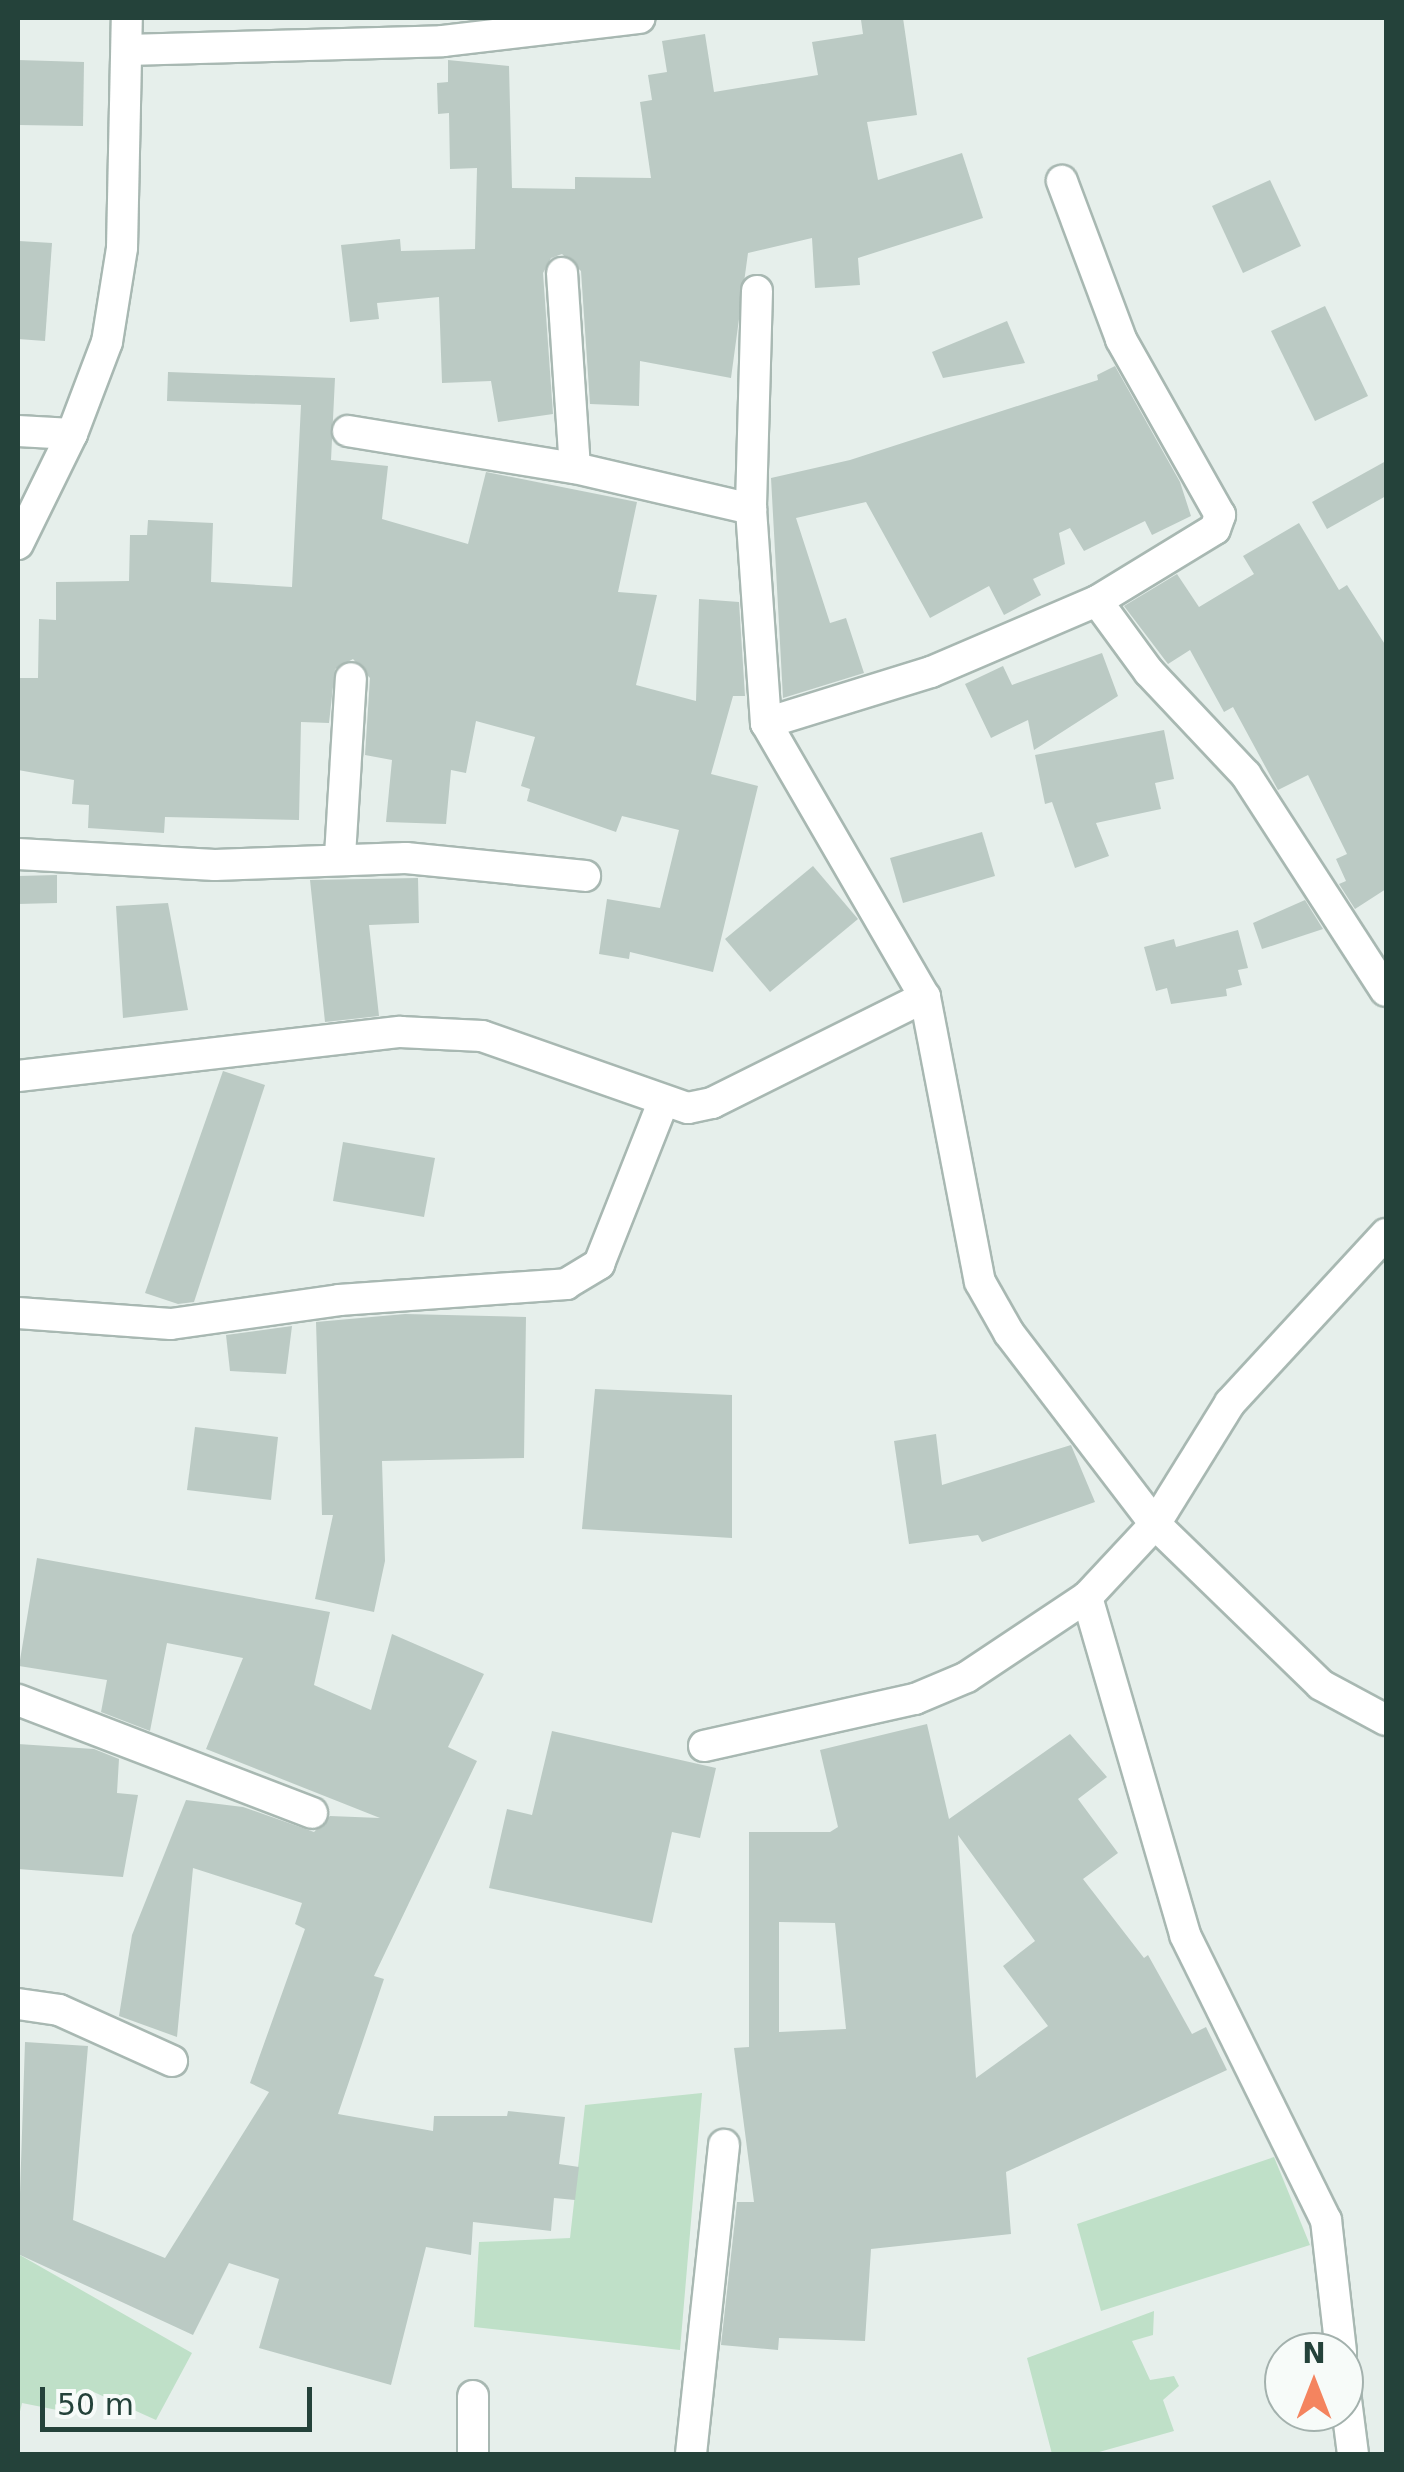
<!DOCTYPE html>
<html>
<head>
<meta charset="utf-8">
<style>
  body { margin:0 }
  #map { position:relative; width:1404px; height:2472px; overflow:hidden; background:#e6efeb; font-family:"DejaVu Sans",sans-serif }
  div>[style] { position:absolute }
  .green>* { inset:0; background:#bfe0c8 }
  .building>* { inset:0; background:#bbcac4 }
  .roads { filter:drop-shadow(2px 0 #a8b8b2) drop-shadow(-2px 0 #a8b8b2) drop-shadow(0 2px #a8b8b2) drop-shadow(0 -2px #a8b8b2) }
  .minor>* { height:30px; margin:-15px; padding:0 15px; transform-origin:15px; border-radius:15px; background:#fff }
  span { translate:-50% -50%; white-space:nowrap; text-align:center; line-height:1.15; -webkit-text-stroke:8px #f7fbf9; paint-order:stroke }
  .frame { position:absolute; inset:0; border:20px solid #24423a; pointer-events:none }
  .north { position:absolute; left:1264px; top:2332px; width:100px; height:100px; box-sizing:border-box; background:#f7fbf9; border:2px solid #a3b1ad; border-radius:50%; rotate:0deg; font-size:28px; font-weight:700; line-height:40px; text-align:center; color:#24423a }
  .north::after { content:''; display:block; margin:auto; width:35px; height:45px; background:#f4845f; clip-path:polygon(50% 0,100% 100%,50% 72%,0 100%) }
  .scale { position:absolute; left:40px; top:2387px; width:272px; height:45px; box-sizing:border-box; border:5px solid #24423a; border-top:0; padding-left:12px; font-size:30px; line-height:35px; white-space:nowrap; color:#24423a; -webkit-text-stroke:8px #f7fbf9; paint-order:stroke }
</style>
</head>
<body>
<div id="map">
  <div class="green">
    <div style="clip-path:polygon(702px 2093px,680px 2350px,474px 2327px,479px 2242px,570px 2238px,585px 2105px)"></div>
    <div style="clip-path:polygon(1274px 2157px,1310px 2245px,1101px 2311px,1077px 2224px)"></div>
    <div style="clip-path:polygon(18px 2254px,192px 2353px,156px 2420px,87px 2389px,82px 2415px,22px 2403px,18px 2420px)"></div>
    <div style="clip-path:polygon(1154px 2311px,1153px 2335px,1132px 2341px,1150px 2380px,1174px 2376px,1179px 2386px,1163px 2400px,1174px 2431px,1092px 2454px,1052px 2454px,1027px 2358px)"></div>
  </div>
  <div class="building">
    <div style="clip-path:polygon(903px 18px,917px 115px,867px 122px,878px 180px,962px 153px,983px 218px,858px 258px,860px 285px,815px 288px,812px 238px,748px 253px,731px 378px,640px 361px,639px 406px,590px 404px,581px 271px,562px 254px,551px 258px,543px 273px,553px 414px,498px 422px,491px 381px,442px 383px,439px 297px,377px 303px,379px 319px,350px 322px,341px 245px,400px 239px,401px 251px,475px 249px,477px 168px,450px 169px,449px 113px,438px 114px,437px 83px,448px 82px,448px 60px,509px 66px,512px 188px,575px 189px,575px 177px,651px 178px,640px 102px,652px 100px,648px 75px,667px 72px,662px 41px,705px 34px,714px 92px,818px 75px,812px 42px,863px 34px,861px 20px)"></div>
    <div style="clip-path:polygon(18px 60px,84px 62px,83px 126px,18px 125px)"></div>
    <div style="clip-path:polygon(1270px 180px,1301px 246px,1243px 273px,1212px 206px)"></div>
    <div style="clip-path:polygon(19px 241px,52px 243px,45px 341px,18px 339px)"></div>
    <div style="clip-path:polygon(1325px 306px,1368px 396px,1315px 421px,1271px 331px)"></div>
    <div style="clip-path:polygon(1007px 321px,1025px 363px,943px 378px,932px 352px)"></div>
    <div style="clip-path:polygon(1115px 366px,1180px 482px,1191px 516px,1152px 535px,1145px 521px,1084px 551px,1070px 528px,1059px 533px,1065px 564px,1033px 579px,1041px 595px,1004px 615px,989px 586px,930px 618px,866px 502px,796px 518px,830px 623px,846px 618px,864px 673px,783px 698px,771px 478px,850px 460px,1098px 380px,1097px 375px)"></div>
    <div style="clip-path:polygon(168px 372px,335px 378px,331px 460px,388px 466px,382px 519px,468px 544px,486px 472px,637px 502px,618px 592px,657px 595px,636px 685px,696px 701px,699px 599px,739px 602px,745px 696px,733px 696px,711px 774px,758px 786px,713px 972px,630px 952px,629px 959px,599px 954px,607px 899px,660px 908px,679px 830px,622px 816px,616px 832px,527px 801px,530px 789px,521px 786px,535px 737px,476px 721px,466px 773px,451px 770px,446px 824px,386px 822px,392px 760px,365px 755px,370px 678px,353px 659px,335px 669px,329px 723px,301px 722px,299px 820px,165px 817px,164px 833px,88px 828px,89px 805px,72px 804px,74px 780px,18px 770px,18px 678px,38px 678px,39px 619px,56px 620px,56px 582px,129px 581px,130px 535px,147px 535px,148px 520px,213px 523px,211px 582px,292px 587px,301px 405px,167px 401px)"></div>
    <div style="clip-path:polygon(1386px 461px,1386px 496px,1327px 529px,1312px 502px)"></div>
    <div style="clip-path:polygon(1299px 523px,1339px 590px,1347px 585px,1386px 646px,1386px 889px,1355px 909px,1339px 884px,1346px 881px,1336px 859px,1347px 854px,1308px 775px,1278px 790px,1233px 707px,1224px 712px,1190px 650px,1168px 664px,1124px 606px,1177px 574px,1199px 607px,1254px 574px,1243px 556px)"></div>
    <div style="clip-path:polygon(1102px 653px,1118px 696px,1034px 750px,1028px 720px,991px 738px,965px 684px,1003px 666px,1012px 685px)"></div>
    <div style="clip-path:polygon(1164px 730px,1174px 779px,1155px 783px,1161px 809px,1096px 823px,1109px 856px,1075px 868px,1052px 802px,1045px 804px,1035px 755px)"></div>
    <div style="clip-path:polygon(982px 832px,995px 876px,903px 903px,890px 858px)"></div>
    <div style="clip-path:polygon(813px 866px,858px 919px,770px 992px,725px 939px)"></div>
    <div style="clip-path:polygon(57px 875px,57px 903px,18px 904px,18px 876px)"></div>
    <div style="clip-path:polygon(418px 878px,419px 923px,369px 925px,379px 1016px,325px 1022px,310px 880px)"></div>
    <div style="clip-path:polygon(1305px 900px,1323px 929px,1262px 949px,1253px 923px)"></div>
    <div style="clip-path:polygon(168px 903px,188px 1010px,123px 1018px,116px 906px)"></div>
    <div style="clip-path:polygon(1238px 930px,1248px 968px,1238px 970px,1242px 985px,1226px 989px,1227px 996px,1171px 1004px,1167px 988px,1156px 991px,1144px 947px,1174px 939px,1176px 947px)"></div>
    <div style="clip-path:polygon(223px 1071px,265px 1085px,194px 1302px,178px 1304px,145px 1293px)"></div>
    <div style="clip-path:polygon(343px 1142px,435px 1158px,424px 1217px,333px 1201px)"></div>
    <div style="clip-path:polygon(405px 1314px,526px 1317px,524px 1458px,382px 1461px,385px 1561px,374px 1612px,315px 1599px,333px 1515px,322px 1515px,316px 1322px)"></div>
    <div style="clip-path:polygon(292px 1326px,286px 1374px,230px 1371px,226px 1335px)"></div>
    <div style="clip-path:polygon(595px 1389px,732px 1395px,732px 1538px,582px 1529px)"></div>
    <div style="clip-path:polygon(195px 1427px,278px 1437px,271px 1500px,187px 1490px)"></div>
    <div style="clip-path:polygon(936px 1434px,942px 1485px,1071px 1445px,1095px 1502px,982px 1542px,978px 1535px,909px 1544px,894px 1441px)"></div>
    <div style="clip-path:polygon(37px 1558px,330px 1612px,314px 1685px,371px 1710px,392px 1634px,484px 1674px,448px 1747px,477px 1761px,374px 1976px,384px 1979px,338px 2114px,433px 2131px,434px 2116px,507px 2116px,508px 2111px,565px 2117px,559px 2164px,579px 2167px,575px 2200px,554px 2198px,551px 2231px,473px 2222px,471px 2255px,426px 2247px,391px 2385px,259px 2348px,279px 2279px,229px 2263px,193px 2335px,18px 2254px,25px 2042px,88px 2046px,73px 2220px,165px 2258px,269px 2092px,250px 2083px,305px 1929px,295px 1924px,302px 1903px,193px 1868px,177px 2037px,119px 2016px,132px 1935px,186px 1800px,243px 1807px,314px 1832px,330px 1816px,380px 1818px,206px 1749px,243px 1658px,167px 1643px,150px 1731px,101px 1712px,107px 1680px,19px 1666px)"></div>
    <div style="clip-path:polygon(evenodd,927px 1724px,949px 1819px,1070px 1734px,1107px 1777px,1078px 1799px,1118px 1853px,1083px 1879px,1144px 1958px,1148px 1955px,1192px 2034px,1206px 2027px,1227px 2070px,1006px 2172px,1011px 2234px,871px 2249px,865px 2341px,779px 2338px,778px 2350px,721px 2345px,737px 2202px,754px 2202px,734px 2048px,749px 2047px,749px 1832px,830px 1832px,838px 1827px,820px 1750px,927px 1724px,958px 1835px,1035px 1941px,1003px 1966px,1048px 2026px,976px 2078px,958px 1835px,927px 1724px,779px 1922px,835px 1923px,846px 2029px,779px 2032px,779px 1922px)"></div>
    <div style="clip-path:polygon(552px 1731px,716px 1768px,700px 1838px,672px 1832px,652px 1923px,489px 1888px,507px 1809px,532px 1815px)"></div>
    <div style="clip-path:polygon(18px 1744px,94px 1749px,119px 1759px,117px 1793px,138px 1795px,123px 1877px,18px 1869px)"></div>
  </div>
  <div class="roads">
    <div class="minor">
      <div style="left:127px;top:50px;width:316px;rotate:-1.6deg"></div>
      <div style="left:443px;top:41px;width:198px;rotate:-6.7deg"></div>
      <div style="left:562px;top:273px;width:195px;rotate:86.2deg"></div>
      <div style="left:757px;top:291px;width:218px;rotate:91.6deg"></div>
      <div style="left:751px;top:509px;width:215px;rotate:86deg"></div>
      <div style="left:766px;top:723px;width:317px;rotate:59.9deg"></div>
      <div style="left:925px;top:997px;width:290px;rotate:79.1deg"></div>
      <div style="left:980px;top:1282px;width:59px;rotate:60.4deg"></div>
      <div style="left:1009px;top:1333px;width:240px;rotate:52.6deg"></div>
      <div style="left:1155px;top:1524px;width:231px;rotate:44.1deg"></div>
      <div style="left:1321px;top:1685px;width:74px;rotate:28.3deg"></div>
      <div style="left:18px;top:431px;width:54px;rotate:3.2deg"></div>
      <div style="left:348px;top:431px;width:230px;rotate:9.3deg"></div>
      <div style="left:575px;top:468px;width:181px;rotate:13.1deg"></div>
      <div style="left:18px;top:544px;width:123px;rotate:-63.9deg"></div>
      <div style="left:72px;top:434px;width:98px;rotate:-69.2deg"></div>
      <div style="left:107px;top:342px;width:95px;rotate:-80.9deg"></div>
      <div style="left:122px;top:248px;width:230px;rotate:-88.8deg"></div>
      <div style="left:1097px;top:601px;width:88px;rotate:53.8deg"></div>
      <div style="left:1149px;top:672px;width:141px;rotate:46.7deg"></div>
      <div style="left:1246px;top:775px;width:257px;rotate:57.1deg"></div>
      <div style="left:766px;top:723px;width:173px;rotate:-17.2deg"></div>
      <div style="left:931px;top:672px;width:181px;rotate:-23.2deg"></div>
      <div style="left:1097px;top:601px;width:138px;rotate:-31.4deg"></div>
      <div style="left:1215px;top:529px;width:15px;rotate:-70deg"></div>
      <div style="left:1220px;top:515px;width:202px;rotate:-119.4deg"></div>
      <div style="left:1121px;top:339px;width:169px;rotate:-110.5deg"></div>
      <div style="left:18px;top:854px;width:197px;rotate:3.2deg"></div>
      <div style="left:215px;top:865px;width:191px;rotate:-2.1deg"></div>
      <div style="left:406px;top:858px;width:180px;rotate:5.7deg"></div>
      <div style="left:340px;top:856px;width:178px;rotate:-86.5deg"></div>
      <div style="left:18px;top:1076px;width:385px;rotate:-6.6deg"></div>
      <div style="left:400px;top:1032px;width:82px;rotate:2.8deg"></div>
      <div style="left:482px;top:1036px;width:218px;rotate:19.3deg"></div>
      <div style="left:688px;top:1108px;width:25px;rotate:-12deg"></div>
      <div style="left:712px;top:1103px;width:238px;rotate:-26.5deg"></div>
      <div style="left:18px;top:1313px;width:153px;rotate:4.1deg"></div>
      <div style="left:171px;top:1324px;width:170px;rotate:-8.1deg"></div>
      <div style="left:339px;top:1300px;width:228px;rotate:-4deg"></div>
      <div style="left:566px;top:1284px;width:39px;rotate:-31deg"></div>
      <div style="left:599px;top:1264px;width:174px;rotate:-68.4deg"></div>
      <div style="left:1087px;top:1597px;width:352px;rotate:73.8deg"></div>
      <div style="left:1185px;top:1935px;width:318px;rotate:63.7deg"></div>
      <div style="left:1326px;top:2220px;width:133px;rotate:83.5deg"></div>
      <div style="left:18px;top:1700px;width:315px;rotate:21deg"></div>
      <div style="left:704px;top:1746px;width:216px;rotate:-12.6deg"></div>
      <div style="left:915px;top:1699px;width:56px;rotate:-22.9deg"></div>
      <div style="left:967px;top:1677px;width:144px;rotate:-33.7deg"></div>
      <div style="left:1087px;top:1597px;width:100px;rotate:-47deg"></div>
      <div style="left:1155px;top:1524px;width:142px;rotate:-58.2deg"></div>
      <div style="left:1230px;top:1403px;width:230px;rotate:-47.3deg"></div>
      <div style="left:18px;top:2004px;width:41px;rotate:8.3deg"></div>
      <div style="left:59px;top:2010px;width:124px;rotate:24.3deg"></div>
      <div style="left:1344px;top:2384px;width:71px;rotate:82.7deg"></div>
      <div style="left:473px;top:2396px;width:58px;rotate:90deg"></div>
      <div style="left:691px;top:2454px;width:311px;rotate:-83.9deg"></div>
    </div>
  </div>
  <div class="frame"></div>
  <div class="north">N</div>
  <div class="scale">50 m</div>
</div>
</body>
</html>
